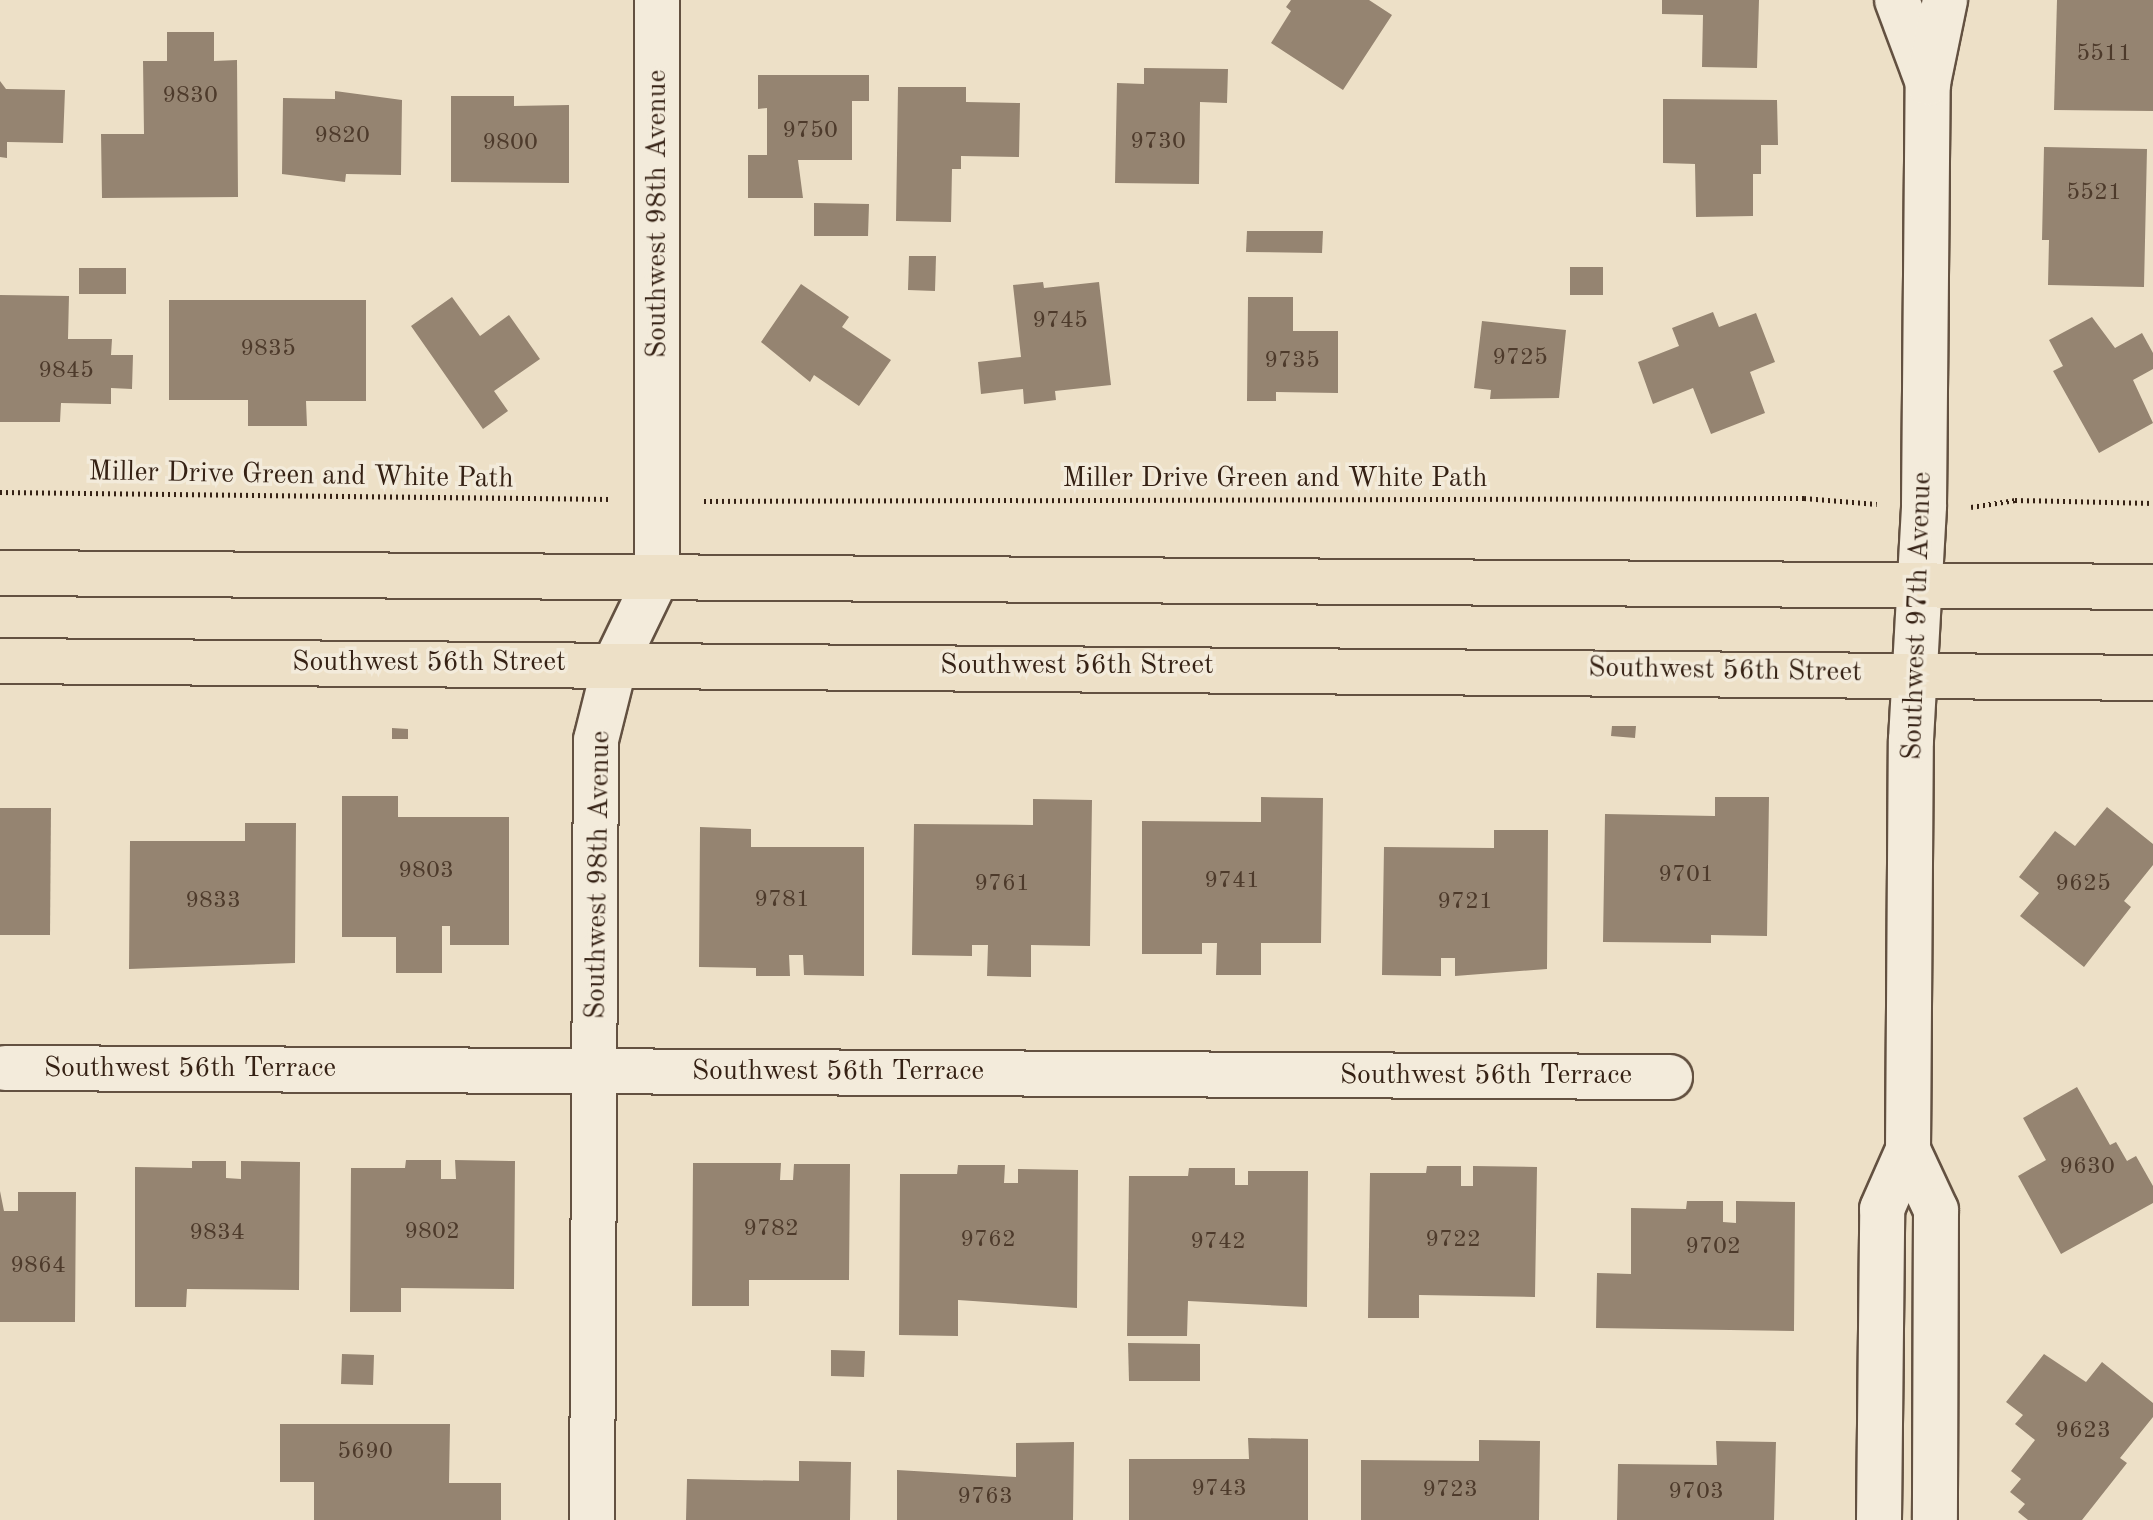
<!DOCTYPE html>
<html>
<head>
<meta charset="utf-8">
<style>
  body { margin:0 }
  #map { position:relative; width:2153px; height:1520px; overflow:hidden; background:#ede0c7; font-family:"Old Standard TT",serif }
  div>[style] { position:absolute }
  .building>* { inset:0; background:#958471 }
  .path>* { height:5px; margin-top:-2.5px; transform-origin:0; background:repeating-linear-gradient(90deg,#352114 0 2px,transparent 0 6px) }
  .roads { filter:drop-shadow(2px 0 #635141) drop-shadow(-2px 0 #635141) drop-shadow(0 2px #635141) drop-shadow(0 -2px #635141) }
  .minor>* { height:44px; margin:-22px; padding:0 22px; transform-origin:22px; border-radius:22px; background:#f3ebdb }
  .major>* { height:44px; margin:-22px; padding:0 22px; transform-origin:22px; border-radius:22px; background:#ede0c7 }
  span { translate:-50% -50%; white-space:nowrap; text-align:center; line-height:1.15; -webkit-text-stroke:7px #f3ebdb; paint-order:stroke }
  .number-label { font-size:24px; color:#4d3a2b }
  .number-label span { -webkit-text-stroke-width:0 }
  .street-label { font-size:28px; color:#352114 }
</style>
</head>
<body>
<div id="map">
  <div class="building">
    <div style="clip-path:polygon(1291px 0,1369px 0,1392px 15px,1343px 90px,1271px 43px,1291px 11px,1286px 7px)"></div>
    <div style="clip-path:polygon(1662px 0,1759px 0,1757px 68px,1702px 67px,1703px 15px,1662px 14px)"></div>
    <div style="clip-path:polygon(2057px 0,2153px 0,2153px 111px,2054px 110px)"></div>
    <div style="clip-path:polygon(167px 32px,214px 32px,214px 61px,237px 60px,238px 197px,102px 198px,101px 134px,144px 134px,143px 61px,167px 61px)"></div>
    <div style="clip-path:polygon(1144px 68px,1228px 69px,1227px 103px,1200px 102px,1199px 184px,1115px 183px,1117px 83px,1144px 84px)"></div>
    <div style="clip-path:polygon(758px 75px,869px 75px,869px 101px,852px 101px,852px 160px,798px 160px,803px 198px,748px 198px,748px 155px,767px 155px,767px 108px,758px 109px)"></div>
    <div style="clip-path:polygon(0 81px,6px 89px,65px 90px,63px 143px,7px 142px,7px 158px,0 157px)"></div>
    <div style="clip-path:polygon(898px 87px,966px 87px,966px 102px,1020px 103px,1019px 157px,961px 156px,961px 169px,952px 169px,951px 222px,896px 221px)"></div>
    <div style="clip-path:polygon(335px 91px,402px 100px,401px 175px,346px 174px,345px 182px,282px 174px,283px 98px,335px 99px)"></div>
    <div style="clip-path:polygon(451px 96px,514px 96px,514px 106px,569px 105px,569px 183px,451px 182px)"></div>
    <div style="clip-path:polygon(1663px 99px,1777px 100px,1778px 145px,1761px 145px,1761px 174px,1753px 174px,1753px 216px,1696px 217px,1695px 164px,1663px 163px)"></div>
    <div style="clip-path:polygon(2044px 147px,2147px 149px,2144px 287px,2048px 285px,2049px 240px,2042px 240px)"></div>
    <div style="clip-path:polygon(814px 203px,869px 204px,868px 236px,814px 236px)"></div>
    <div style="clip-path:polygon(1247px 231px,1323px 231px,1322px 253px,1246px 252px)"></div>
    <div style="clip-path:polygon(909px 256px,936px 256px,935px 291px,908px 290px)"></div>
    <div style="clip-path:polygon(1570px 267px,1603px 267px,1603px 295px,1570px 295px)"></div>
    <div style="clip-path:polygon(79px 268px,126px 268px,126px 294px,79px 294px)"></div>
    <div style="clip-path:polygon(1043px 282px,1044px 288px,1099px 282px,1111px 385px,1055px 391px,1056px 400px,1024px 404px,1023px 389px,981px 394px,978px 362px,1021px 357px,1013px 285px)"></div>
    <div style="clip-path:polygon(801px 284px,849px 317px,842px 327px,891px 360px,859px 406px,814px 375px,810px 382px,761px 342px)"></div>
    <div style="clip-path:polygon(0 295px,69px 296px,68px 339px,112px 339px,111px 355px,133px 355px,132px 389px,111px 388px,111px 404px,61px 403px,60px 422px,0 422px)"></div>
    <div style="clip-path:polygon(452px 297px,480px 336px,509px 315px,540px 359px,494px 391px,508px 411px,483px 429px,411px 326px)"></div>
    <div style="clip-path:polygon(1248px 297px,1293px 297px,1293px 331px,1338px 331px,1338px 393px,1276px 392px,1276px 401px,1247px 401px)"></div>
    <div style="clip-path:polygon(169px 300px,366px 300px,366px 401px,306px 401px,307px 426px,248px 426px,248px 400px,169px 400px)"></div>
    <div style="clip-path:polygon(1713px 312px,1719px 327px,1756px 313px,1775px 362px,1750px 372px,1765px 413px,1711px 434px,1693px 388px,1653px 404px,1638px 362px,1679px 346px,1672px 328px)"></div>
    <div style="clip-path:polygon(2092px 317px,2115px 348px,2142px 333px,2153px 353px,2153px 369px,2133px 380px,2153px 423px,2099px 453px,2053px 371px,2063px 366px,2049px 340px)"></div>
    <div style="clip-path:polygon(1482px 321px,1566px 330px,1559px 398px,1490px 399px,1491px 390px,1474px 388px)"></div>
    <div style="clip-path:polygon(1612px 726px,1636px 726px,1635px 738px,1611px 736px)"></div>
    <div style="clip-path:polygon(392px 728px,408px 729px,408px 739px,392px 739px)"></div>
    <div style="clip-path:polygon(342px 796px,398px 796px,398px 817px,509px 817px,509px 945px,450px 945px,450px 926px,442px 926px,442px 973px,396px 973px,396px 937px,342px 937px)"></div>
    <div style="clip-path:polygon(1261px 797px,1323px 798px,1321px 943px,1261px 943px,1261px 975px,1216px 975px,1217px 943px,1202px 943px,1202px 954px,1142px 954px,1142px 821px,1261px 822px)"></div>
    <div style="clip-path:polygon(1715px 797px,1769px 797px,1767px 936px,1711px 935px,1711px 943px,1603px 942px,1605px 814px,1715px 816px)"></div>
    <div style="clip-path:polygon(1033px 799px,1092px 800px,1090px 946px,1031px 945px,1031px 977px,987px 976px,988px 945px,972px 945px,972px 956px,912px 955px,914px 824px,1033px 825px)"></div>
    <div style="clip-path:polygon(2107px 807px,2153px 844px,2153px 865px,2124px 901px,2131px 907px,2084px 967px,2020px 916px,2039px 893px,2019px 877px,2055px 831px,2075px 846px)"></div>
    <div style="clip-path:polygon(0 808px,51px 808px,50px 935px,0 935px)"></div>
    <div style="clip-path:polygon(245px 823px,296px 823px,295px 963px,129px 969px,130px 841px,245px 841px)"></div>
    <div style="clip-path:polygon(700px 827px,751px 829px,751px 847px,864px 847px,864px 976px,804px 975px,803px 955px,789px 955px,790px 976px,756px 976px,756px 968px,699px 967px)"></div>
    <div style="clip-path:polygon(1494px 830px,1548px 830px,1547px 969px,1455px 976px,1455px 958px,1441px 958px,1441px 976px,1382px 975px,1384px 847px,1494px 848px)"></div>
    <div style="clip-path:polygon(2077px 1087px,2110px 1145px,2116px 1142px,2127px 1161px,2136px 1156px,2153px 1186px,2153px 1203px,2061px 1254px,2018px 1176px,2046px 1160px,2023px 1118px)"></div>
    <div style="clip-path:polygon(406px 1160px,441px 1160px,441px 1179px,456px 1179px,455px 1160px,515px 1161px,514px 1289px,401px 1288px,401px 1312px,350px 1312px,351px 1168px,405px 1168px)"></div>
    <div style="clip-path:polygon(192px 1161px,226px 1161px,226px 1178px,241px 1179px,241px 1161px,300px 1162px,299px 1290px,187px 1289px,186px 1307px,135px 1307px,135px 1167px,192px 1168px)"></div>
    <div style="clip-path:polygon(693px 1163px,781px 1163px,780px 1180px,793px 1180px,794px 1164px,850px 1164px,849px 1280px,749px 1280px,749px 1306px,692px 1306px)"></div>
    <div style="clip-path:polygon(958px 1165px,1005px 1165px,1004px 1183px,1018px 1183px,1018px 1169px,1078px 1170px,1077px 1308px,958px 1300px,958px 1336px,899px 1335px,900px 1174px,957px 1174px)"></div>
    <div style="clip-path:polygon(1427px 1166px,1461px 1166px,1461px 1186px,1473px 1186px,1473px 1166px,1537px 1167px,1535px 1297px,1419px 1295px,1419px 1318px,1368px 1318px,1370px 1173px,1426px 1173px)"></div>
    <div style="clip-path:polygon(1189px 1168px,1235px 1168px,1235px 1185px,1248px 1185px,1248px 1171px,1308px 1171px,1307px 1307px,1188px 1301px,1187px 1336px,1127px 1336px,1129px 1176px,1188px 1176px)"></div>
    <div style="clip-path:polygon(0 1191px,4px 1211px,18px 1211px,18px 1192px,76px 1192px,75px 1322px,0 1322px)"></div>
    <div style="clip-path:polygon(1687px 1201px,1723px 1201px,1723px 1222px,1736px 1223px,1736px 1201px,1795px 1202px,1794px 1331px,1596px 1328px,1597px 1273px,1631px 1274px,1631px 1208px,1686px 1209px)"></div>
    <div style="clip-path:polygon(1128px 1343px,1200px 1344px,1200px 1381px,1129px 1381px)"></div>
    <div style="clip-path:polygon(831px 1350px,865px 1351px,864px 1377px,831px 1376px)"></div>
    <div style="clip-path:polygon(342px 1354px,374px 1355px,373px 1385px,341px 1384px)"></div>
    <div style="clip-path:polygon(2044px 1354px,2086px 1382px,2102px 1362px,2153px 1403px,2153px 1417px,2120px 1458px,2127px 1463px,2082px 1520px,2028px 1520px,2018px 1512px,2025px 1504px,2010px 1492px,2021px 1479px,2011px 1471px,2035px 1440px,2015px 1424px,2023px 1415px,2006px 1402px)"></div>
    <div style="clip-path:polygon(280px 1424px,450px 1424px,449px 1483px,501px 1483px,501px 1520px,314px 1520px,314px 1482px,280px 1482px)"></div>
    <div style="clip-path:polygon(1248px 1438px,1308px 1439px,1308px 1520px,1129px 1520px,1129px 1459px,1249px 1459px)"></div>
    <div style="clip-path:polygon(1479px 1440px,1540px 1441px,1539px 1520px,1361px 1520px,1361px 1460px,1479px 1461px)"></div>
    <div style="clip-path:polygon(1716px 1441px,1776px 1442px,1774px 1520px,1617px 1520px,1618px 1464px,1717px 1465px)"></div>
    <div style="clip-path:polygon(1074px 1442px,1073px 1520px,897px 1520px,897px 1470px,1016px 1477px,1016px 1443px)"></div>
    <div style="clip-path:polygon(799px 1461px,851px 1462px,850px 1520px,686px 1520px,687px 1479px,799px 1481px)"></div>
  </div>
  <div class="path">
    <div style="left:0;top:492px;width:610px;rotate:0.66deg"></div>
    <div style="left:704px;top:501px;width:1100px;rotate:-0.16deg"></div>
    <div style="left:1804px;top:498px;width:73px;rotate:4.7deg"></div>
    <div style="left:1971px;top:507px;width:45px;rotate:-9deg"></div>
    <div style="left:2015px;top:500px;width:138px;rotate:1.2deg"></div>
  </div>
  <div class="roads">
    <div class="minor">
      <div style="left:1897px;top:0;width:89px;rotate:69.5deg"></div>
      <div style="left:5px;top:1068px;width:1665px;rotate:0.31deg"></div>
      <div style="left:1908px;top:1150px;width:66px;rotate:65deg"></div>
      <div style="left:1936px;top:1210px;width:310px;rotate:90.2deg"></div>
      <div style="left:592px;top:1520px;width:780px;rotate:-89.71deg"></div>
      <div style="left:596px;top:740px;width:78px;rotate:-76deg"></div>
      <div style="left:615px;top:664px;width:97px;rotate:-64.2deg"></div>
      <div style="left:657px;top:577px;width:577px;rotate:-90deg"></div>
      <div style="left:1879px;top:1520px;width:311px;rotate:-89.4deg"></div>
      <div style="left:1882px;top:1209px;width:64px;rotate:-66.2deg"></div>
      <div style="left:1908px;top:1150px;width:410px;rotate:-89.6deg"></div>
      <div style="left:1911px;top:740px;width:235px;rotate:-86.8deg"></div>
      <div style="left:1924px;top:505px;width:422px;rotate:-89.5deg"></div>
      <div style="left:1928px;top:83px;width:85px;rotate:-78.4deg"></div>
    </div>
    <div class="major">
      <div style="left:0;top:573px;width:2153px;rotate:0.37deg"></div>
      <div style="left:0;top:661px;width:2153px;rotate:0.45deg"></div>
    </div>
  </div>
  <div class="number-label">
    <span style="left:2104px;top:55px">5511</span>
    <span style="left:190px;top:97px">9830</span>
    <span style="left:810px;top:132px">9750</span>
    <span style="left:342px;top:137px">9820</span>
    <span style="left:1158px;top:143px">9730</span>
    <span style="left:510px;top:144px">9800</span>
    <span style="left:2094px;top:194px">5521</span>
    <span style="left:1060px;top:322px">9745</span>
    <span style="left:268px;top:350px">9835</span>
    <span style="left:1520px;top:359px">9725</span>
    <span style="left:1292px;top:362px">9735</span>
    <span style="left:66px;top:372px">9845</span>
    <span style="left:426px;top:872px">9803</span>
    <span style="left:1686px;top:876px">9701</span>
    <span style="left:1232px;top:882px">9741</span>
    <span style="left:1002px;top:885px">9761</span>
    <span style="left:2083px;top:885px">9625</span>
    <span style="left:782px;top:901px">9781</span>
    <span style="left:213px;top:902px">9833</span>
    <span style="left:1465px;top:903px">9721</span>
    <span style="left:2087px;top:1168px">9630</span>
    <span style="left:771px;top:1230px">9782</span>
    <span style="left:432px;top:1233px">9802</span>
    <span style="left:217px;top:1234px">9834</span>
    <span style="left:988px;top:1241px">9762</span>
    <span style="left:1453px;top:1241px">9722</span>
    <span style="left:1218px;top:1243px">9742</span>
    <span style="left:1713px;top:1248px">9702</span>
    <span style="left:38px;top:1267px">9864</span>
    <span style="left:2083px;top:1432px">9623</span>
    <span style="left:365px;top:1453px">5690</span>
    <span style="left:1219px;top:1490px">9743</span>
    <span style="left:1450px;top:1491px">9723</span>
    <span style="left:1696px;top:1493px">9703</span>
    <span style="left:985px;top:1498px">9763</span>
  </div>
  <div class="street-label">
    <span style="left:658px;top:214px;rotate:-90deg">Southwest 98th Avenue</span>
    <span style="left:301px;top:476px;rotate:1deg">Miller Drive Green and White Path</span>
    <span style="left:1275px;top:479px">Miller Drive Green and White Path</span>
    <span style="left:1918px;top:616px;rotate:-88deg">Southwest 97th Avenue</span>
    <span style="left:429px;top:663px">Southwest 56th Street</span>
    <span style="left:1077px;top:666px">Southwest 56th Street</span>
    <span style="left:1725px;top:671px;rotate:1deg">Southwest 56th Street</span>
    <span style="left:599px;top:875px;rotate:-89deg">Southwest 98th Avenue</span>
    <span style="left:190px;top:1069px">Southwest 56th Terrace</span>
    <span style="left:838px;top:1072px">Southwest 56th Terrace</span>
    <span style="left:1486px;top:1076px">Southwest 56th Terrace</span>
  </div>
</div>
</body>
</html>
